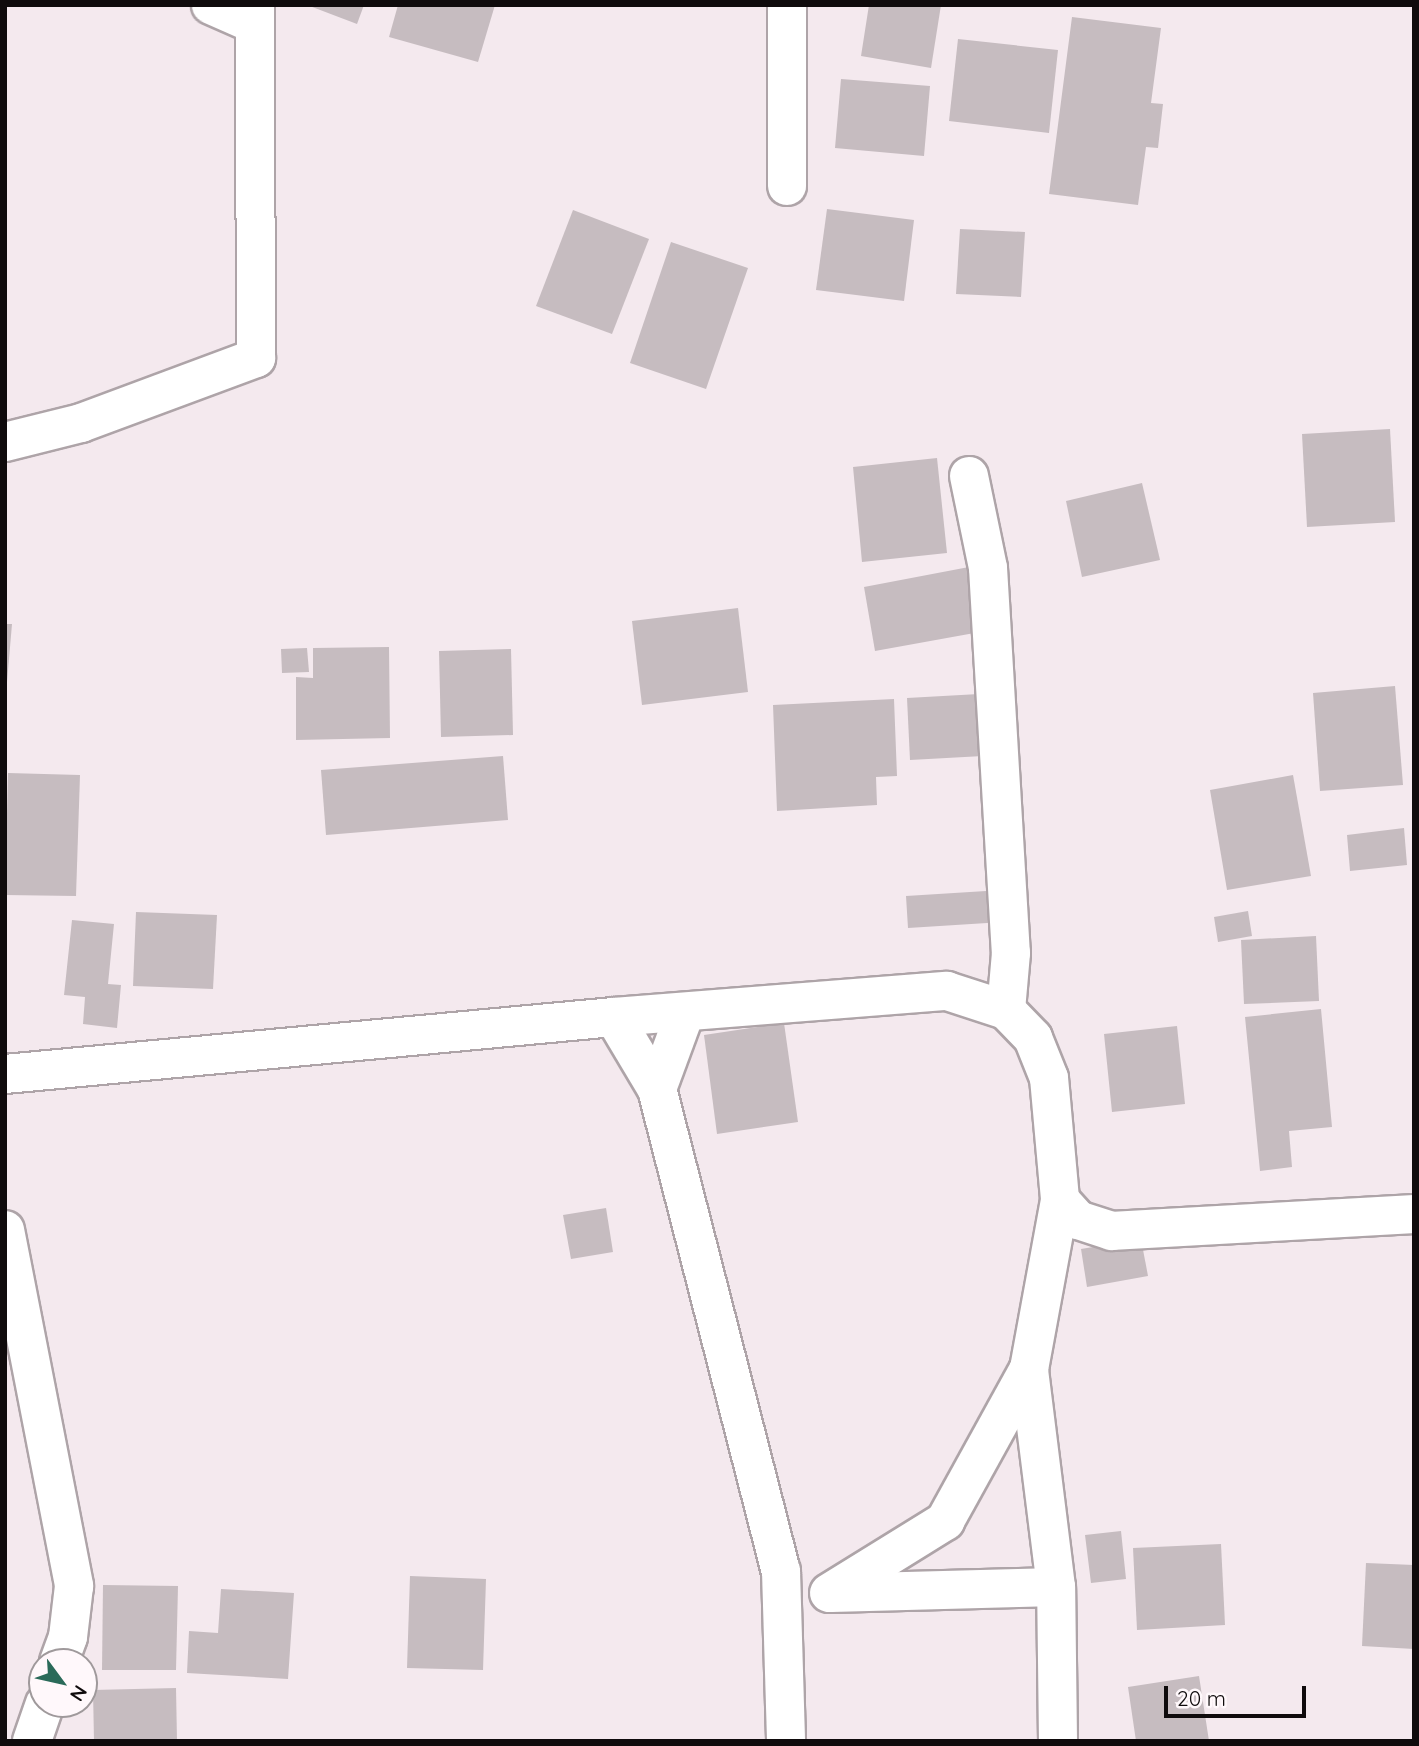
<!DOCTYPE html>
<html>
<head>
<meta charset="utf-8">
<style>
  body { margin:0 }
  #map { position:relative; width:1419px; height:1746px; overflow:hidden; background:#f4e9ee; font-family:Quicksand,sans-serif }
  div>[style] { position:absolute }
  .building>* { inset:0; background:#c6bcc0 }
  .roads { filter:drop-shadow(2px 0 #aea4a8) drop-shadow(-2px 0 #aea4a8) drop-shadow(0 2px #aea4a8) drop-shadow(0 -2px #aea4a8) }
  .minor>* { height:38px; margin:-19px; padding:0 19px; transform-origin:19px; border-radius:19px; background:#fff }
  span { translate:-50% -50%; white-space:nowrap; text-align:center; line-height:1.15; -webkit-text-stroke:7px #fff8fb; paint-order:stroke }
  .frame { position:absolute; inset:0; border:7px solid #0f0b0c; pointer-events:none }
  .north { position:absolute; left:28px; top:1648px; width:70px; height:70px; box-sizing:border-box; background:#fff8fb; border:2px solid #9f999b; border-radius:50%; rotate:123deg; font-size:19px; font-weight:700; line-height:28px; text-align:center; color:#0f0b0c }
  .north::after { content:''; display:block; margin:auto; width:24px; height:32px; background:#2a6a59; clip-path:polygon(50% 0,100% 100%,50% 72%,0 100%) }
  .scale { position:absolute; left:1164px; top:1686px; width:142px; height:32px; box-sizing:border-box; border:4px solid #0f0b0c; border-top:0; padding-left:9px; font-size:21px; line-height:24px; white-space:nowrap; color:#0f0b0c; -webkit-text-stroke:5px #fff8fb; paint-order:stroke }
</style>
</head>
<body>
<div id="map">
  <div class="building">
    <div style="clip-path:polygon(307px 5px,364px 5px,357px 24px)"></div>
    <div style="clip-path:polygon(398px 5px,495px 5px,478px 62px,389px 37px)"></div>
    <div style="clip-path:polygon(869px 5px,941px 5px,931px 68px,861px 56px)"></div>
    <div style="clip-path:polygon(1072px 17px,1161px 28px,1151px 103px,1163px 104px,1158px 148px,1146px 147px,1138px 205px,1049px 194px)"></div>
    <div style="clip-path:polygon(958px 39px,1058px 50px,1049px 133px,949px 121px)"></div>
    <div style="clip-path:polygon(841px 79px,930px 86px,924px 156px,835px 148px)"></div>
    <div style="clip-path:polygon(827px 209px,914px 220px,904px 301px,816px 290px)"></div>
    <div style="clip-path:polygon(573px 210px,649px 239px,612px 334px,536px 306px)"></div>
    <div style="clip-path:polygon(960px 229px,1025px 232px,1021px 297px,956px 294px)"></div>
    <div style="clip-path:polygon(671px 242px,748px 268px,706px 389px,630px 363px)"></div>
    <div style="clip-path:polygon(1390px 429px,1395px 522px,1307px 527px,1302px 434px)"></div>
    <div style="clip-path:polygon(937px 458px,947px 553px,862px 562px,853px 467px)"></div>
    <div style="clip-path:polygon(1142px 483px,1160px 560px,1082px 577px,1066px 501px)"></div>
    <div style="clip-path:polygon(969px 567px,980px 632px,875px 651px,864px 587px)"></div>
    <div style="clip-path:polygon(738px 608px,748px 692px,642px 705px,632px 621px)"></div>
    <div style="clip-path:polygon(5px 624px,12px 624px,7px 682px,5px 682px)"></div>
    <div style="clip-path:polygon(389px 647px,390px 738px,296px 740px,296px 677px,313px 678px,313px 648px)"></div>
    <div style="clip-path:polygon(307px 648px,309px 672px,282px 673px,281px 649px)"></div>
    <div style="clip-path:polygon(511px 649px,513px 735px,441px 737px,439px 651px)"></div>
    <div style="clip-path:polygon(1395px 686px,1403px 785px,1320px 791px,1313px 693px)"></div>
    <div style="clip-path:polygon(979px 694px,983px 756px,910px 760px,907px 698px)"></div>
    <div style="clip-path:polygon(894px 699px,897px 776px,876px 777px,877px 805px,777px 811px,773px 705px)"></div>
    <div style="clip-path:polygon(503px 756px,508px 820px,326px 835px,321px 770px)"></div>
    <div style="clip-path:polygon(8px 773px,80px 775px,76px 896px,5px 895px)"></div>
    <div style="clip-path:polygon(1293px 775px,1311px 876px,1227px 890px,1210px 790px)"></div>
    <div style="clip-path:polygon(1404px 828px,1407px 865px,1350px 871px,1347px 835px)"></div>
    <div style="clip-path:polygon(1002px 890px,1003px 922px,908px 928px,906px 896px)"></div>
    <div style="clip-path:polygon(1248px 911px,1252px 936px,1218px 942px,1214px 917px)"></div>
    <div style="clip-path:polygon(136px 912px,217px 915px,213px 989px,133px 986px)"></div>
    <div style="clip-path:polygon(72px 920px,114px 924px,108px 984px,121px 985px,117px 1028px,83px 1024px,85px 997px,64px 995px)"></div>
    <div style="clip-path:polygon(1316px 936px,1319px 1001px,1244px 1004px,1241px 940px)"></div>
    <div style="clip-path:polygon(1321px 1009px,1332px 1127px,1289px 1131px,1292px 1167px,1260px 1171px,1245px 1017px)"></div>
    <div style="clip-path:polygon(784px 1023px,798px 1122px,717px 1134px,704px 1035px)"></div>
    <div style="clip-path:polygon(1177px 1026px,1185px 1104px,1112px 1112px,1104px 1034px)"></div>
    <div style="clip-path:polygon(606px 1208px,613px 1252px,571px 1259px,563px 1215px)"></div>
    <div style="clip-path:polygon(1141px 1239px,1148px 1276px,1087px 1287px,1081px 1249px)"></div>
    <div style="clip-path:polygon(1121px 1531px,1126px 1579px,1091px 1583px,1085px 1535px)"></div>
    <div style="clip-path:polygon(1221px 1544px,1225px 1625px,1137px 1630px,1133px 1548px)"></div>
    <div style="clip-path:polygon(1366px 1563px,1414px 1565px,1414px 1649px,1362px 1646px)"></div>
    <div style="clip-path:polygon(410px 1576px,486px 1579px,483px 1670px,407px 1668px)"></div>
    <div style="clip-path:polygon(103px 1585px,178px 1586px,176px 1670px,102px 1670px)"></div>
    <div style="clip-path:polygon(221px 1589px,294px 1593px,288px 1679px,187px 1673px,189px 1631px,218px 1633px)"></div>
    <div style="clip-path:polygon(1199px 1676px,1209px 1741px,1136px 1741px,1128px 1687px)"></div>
    <div style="clip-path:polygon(176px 1688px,177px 1741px,94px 1741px,93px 1690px)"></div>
  </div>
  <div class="roads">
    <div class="minor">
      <div style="left:211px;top:5px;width:47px;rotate:23.8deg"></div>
      <div style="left:787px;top:5px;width:181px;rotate:90deg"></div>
      <div style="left:5px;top:442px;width:78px;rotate:-14deg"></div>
      <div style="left:81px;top:423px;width:187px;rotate:-20.4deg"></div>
      <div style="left:256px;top:358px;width:353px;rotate:-90.2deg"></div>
      <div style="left:969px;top:476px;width:94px;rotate:78.3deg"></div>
      <div style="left:988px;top:568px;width:386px;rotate:86.6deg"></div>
      <div style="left:1011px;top:953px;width:57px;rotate:95deg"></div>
      <div style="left:614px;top:1017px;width:84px;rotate:59.2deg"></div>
      <div style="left:657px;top:1089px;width:498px;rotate:75.6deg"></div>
      <div style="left:781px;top:1571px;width:170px;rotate:88.3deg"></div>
      <div style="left:5px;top:1074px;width:612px;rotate:-5.35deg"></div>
      <div style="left:614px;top:1017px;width:334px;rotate:-4.5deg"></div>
      <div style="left:947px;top:991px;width:62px;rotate:17.9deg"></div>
      <div style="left:1006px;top:1010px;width:39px;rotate:46deg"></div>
      <div style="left:1033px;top:1038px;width:43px;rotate:68.2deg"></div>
      <div style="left:1049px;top:1078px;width:122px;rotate:84.8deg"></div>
      <div style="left:1060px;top:1200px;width:27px;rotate:48deg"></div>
      <div style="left:1078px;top:1220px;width:36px;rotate:18deg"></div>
      <div style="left:1112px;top:1231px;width:302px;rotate:-3.2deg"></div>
      <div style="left:657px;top:1089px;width:81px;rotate:-69.8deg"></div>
      <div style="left:5px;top:1230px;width:363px;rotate:79deg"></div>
      <div style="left:74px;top:1586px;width:51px;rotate:96.7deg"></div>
      <div style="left:68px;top:1637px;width:27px;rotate:110deg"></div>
      <div style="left:829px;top:1593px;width:137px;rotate:-31.8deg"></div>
      <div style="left:945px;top:1521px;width:174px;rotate:-61.1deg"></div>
      <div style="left:831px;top:1593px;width:225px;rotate:-1.5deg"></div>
      <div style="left:32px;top:1741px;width:39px;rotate:-71deg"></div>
      <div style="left:1058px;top:1741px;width:154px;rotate:-90.7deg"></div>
      <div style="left:1056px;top:1587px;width:220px;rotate:-97.1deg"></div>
      <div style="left:1029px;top:1369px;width:172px;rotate:-79.6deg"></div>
    </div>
  </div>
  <div class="frame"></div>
  <div class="north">N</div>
  <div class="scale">20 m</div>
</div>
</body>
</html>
